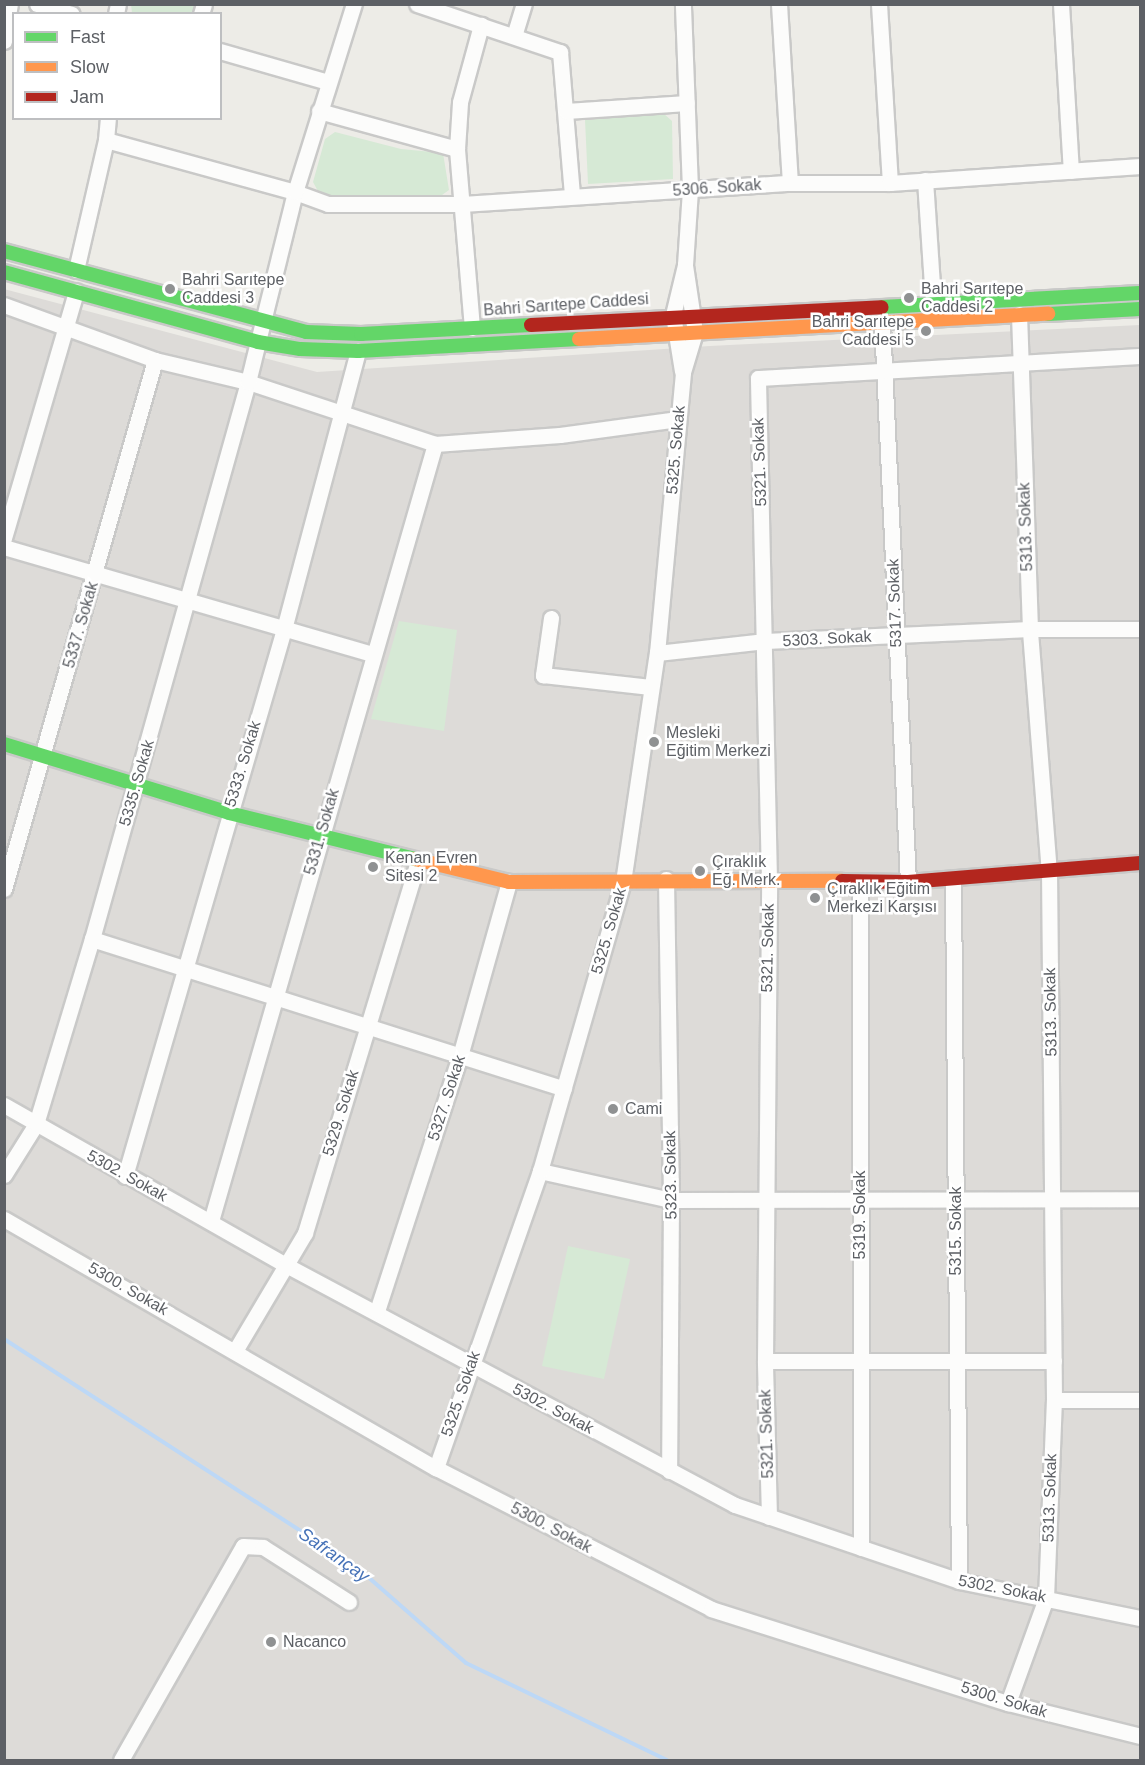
<!DOCTYPE html>
<html>
<head>
<meta charset="utf-8">
<style>
  body { margin:0 }
  #map { position:relative; width:1145px; height:1765px; overflow:hidden; background:#edece7; font-family:Arial,sans-serif }
  div>[style] { position:absolute }
  .industrial>* { inset:0; background:#dddbd8 }
  .green>* { inset:0; background:#d6e9d5 }
  .stream>* { height:4px; margin:-2px; padding:0 2px; transform-origin:2px; border-radius:2px; background:#bdd8f6 }
  .roads { filter:drop-shadow(2px 0 #c9c9c8) drop-shadow(-2px 0 #c9c9c8) drop-shadow(0 2px #c9c9c8) drop-shadow(0 -2px #c9c9c8) }
  .street>* { height:15px; margin:-7.5px; padding:0 7.5px; transform-origin:7.5px; border-radius:7.5px; background:#fcfcfb }
  .fast>* { height:14px; margin:-7px; padding:0 7px; transform-origin:7px; border-radius:7px; background:#63d668 }
  .slow>* { height:14px; margin:-7px; padding:0 7px; transform-origin:7px; border-radius:7px; background:#ff974d }
  .jam>* { height:14px; margin:-7px; padding:0 7px; transform-origin:7px; border-radius:7px; background:#b3261e }
  .dots>* { width:16px; height:16px; translate:-50% -50%; box-sizing:border-box; border:3px solid #fff; border-radius:50% }
  span { translate:-50% -50%; white-space:nowrap; text-align:center; line-height:1.15; -webkit-text-stroke:5px #fff; paint-order:stroke }
  .street-label { font-size:16px; color:#5d6065 }
  .poi-label { font-size:16px; color:#5d6065 }
  .left { translate:0 -50%; text-align:left }
  .right { translate:-100% -50%; text-align:right }
  .water-label { font-size:18px; color:#4773b8; font-style:italic }
  .frame { position:absolute; inset:0; border:6px solid #5d6065; pointer-events:none }
  .legend { position:absolute; left:12px; top:12px; width:210px; height:108px; box-sizing:border-box; background:#fff; border:2px solid #bebfc1; margin:0; padding:8px 10px; list-style:none; font-size:18px; color:#5d6065 }
  .legend li { display:flex; align-items:center; gap:12px; height:30px }
  .legend b { width:30px; border:2px solid #bebfc1 }
</style>
</head>
<body>
<div id="map">
  <div class="industrial">
    <div style="clip-path:polygon(4px 289px,317px 372px,710px 346px,1140px 325px,1140px 1760px,5px 1760px)"></div>
  </div>
  <div class="green">
    <div style="clip-path:polygon(131px 4px,196px 5px,193px 14px,132px 13px)"></div>
    <div style="clip-path:polygon(663px 113px,672px 121px,673px 179px,588px 184px,585px 120px)"></div>
    <div style="clip-path:polygon(335px 132px,401px 149px,443px 153px,449px 190px,442px 195px,380px 202px,347px 201px,319px 193px,313px 182px,325px 139px)"></div>
    <div style="clip-path:polygon(399px 621px,457px 630px,444px 731px,371px 719px)"></div>
    <div style="clip-path:polygon(568px 1246px,630px 1259px,604px 1379px,542px 1366px)"></div>
  </div>
  <div class="stream">
    <div style="left:4px;top:1339px;width:423px;rotate:32.9deg"></div>
    <div style="left:359px;top:1569px;width:142px;rotate:41.3deg"></div>
    <div style="left:466px;top:1663px;width:223px;rotate:25.8deg"></div>
  </div>
  <div class="roads">
    <div class="street">
      <div style="left:37px;top:4px;width:36px;rotate:16deg"></div>
      <div style="left:417px;top:4px;width:151px;rotate:18.6deg"></div>
      <div style="left:560px;top:52px;width:144px;rotate:85.2deg"></div>
      <div style="left:779px;top:4px;width:179px;rotate:86.5deg"></div>
      <div style="left:879px;top:4px;width:179px;rotate:86.5deg"></div>
      <div style="left:1061px;top:4px;width:167px;rotate:86.6deg"></div>
      <div style="left:116px;top:14px;width:10px;rotate:-79deg"></div>
      <div style="left:201px;top:14px;width:10px;rotate:-73deg"></div>
      <div style="left:514px;top:36px;width:34px;rotate:-73deg"></div>
      <div style="left:4px;top:41px;width:37px;rotate:-81deg"></div>
      <div style="left:220px;top:51px;width:112px;rotate:16deg"></div>
      <div style="left:319px;top:111px;width:143px;rotate:15.4deg"></div>
      <div style="left:566px;top:111px;width:121px;rotate:-3.8deg"></div>
      <div style="left:106px;top:140px;width:196px;rotate:15.4deg"></div>
      <div style="left:295px;top:192px;width:35px;rotate:20deg"></div>
      <div style="left:328px;top:204px;width:134px"></div>
      <div style="left:462px;top:204px;width:329px;rotate:-3.7deg"></div>
      <div style="left:790px;top:183px;width:100px"></div>
      <div style="left:890px;top:183px;width:251px;rotate:-3.9deg"></div>
      <div style="left:925px;top:180px;width:122px;rotate:86.2deg"></div>
      <div style="left:76px;top:270px;width:133px;rotate:-77deg"></div>
      <div style="left:106px;top:140px;width:22px;rotate:-85deg"></div>
      <div style="left:4px;top:305px;width:161px;rotate:20deg"></div>
      <div style="left:155px;top:360px;width:96px;rotate:13.3deg"></div>
      <div style="left:248px;top:382px;width:197px;rotate:18.3deg"></div>
      <div style="left:435px;top:444px;width:125px;rotate:-4.1deg"></div>
      <div style="left:560px;top:435px;width:119px;rotate:-7.7deg"></div>
      <div style="left:882px;top:323px;width:560px;rotate:87.34deg"></div>
      <div style="left:472px;top:328px;width:180px;rotate:-94.8deg"></div>
      <div style="left:457px;top:149px;width:47px;rotate:-86.3deg"></div>
      <div style="left:460px;top:102px;width:80px;rotate:-74.7deg"></div>
      <div style="left:682px;top:371px;width:57px;rotate:-99.1deg"></div>
      <div style="left:673px;top:315px;width:51px;rotate:-76.5deg"></div>
      <div style="left:685px;top:265px;width:76px;rotate:-86.2deg"></div>
      <div style="left:690px;top:189px;width:185px;rotate:-92.2deg"></div>
      <div style="left:4px;top:538px;width:257px;rotate:-73.7deg"></div>
      <div style="left:4px;top:547px;width:383px;rotate:16.2deg"></div>
      <div style="left:551px;top:618px;width:58px;rotate:98deg"></div>
      <div style="left:543px;top:675px;width:108px;rotate:6.4deg"></div>
      <div style="left:657px;top:653px;width:109px;rotate:-6.3deg"></div>
      <div style="left:765px;top:641px;width:265px;rotate:-2.6deg"></div>
      <div style="left:1030px;top:629px;width:110px"></div>
      <div style="left:666px;top:879px;width:321px;rotate:89.1deg"></div>
      <div style="left:671px;top:1200px;width:271px;rotate:90.4deg"></div>
      <div style="left:953px;top:881px;width:700px;rotate:89.51deg"></div>
      <div style="left:860px;top:882px;width:666px;rotate:89.91deg"></div>
      <div style="left:4px;top:889px;width:550px;rotate:-74.07deg"></div>
      <div style="left:92px;top:939px;width:495px;rotate:17.6deg"></div>
      <div style="left:4px;top:1105px;width:322px;rotate:29.6deg"></div>
      <div style="left:284px;top:1264px;width:511px;rotate:28.12deg"></div>
      <div style="left:735px;top:1505px;width:237px;rotate:18.7deg"></div>
      <div style="left:959px;top:1581px;width:185px;rotate:11.6deg"></div>
      <div style="left:540px;top:1171px;width:134px;rotate:12.5deg"></div>
      <div style="left:671px;top:1200px;width:469px;rotate:-0.1deg"></div>
      <div style="left:4px;top:1175px;width:60px;rotate:-57.9deg"></div>
      <div style="left:36px;top:1124px;width:193px;rotate:-73.2deg"></div>
      <div style="left:92px;top:939px;width:578px;rotate:-74.35deg"></div>
      <div style="left:248px;top:382px;width:196px;rotate:-76.1deg"></div>
      <div style="left:295px;top:192px;width:197px;rotate:-72.6deg"></div>
      <div style="left:125px;top:1176px;width:570px;rotate:-73.79deg"></div>
      <div style="left:284px;top:629px;width:288px;rotate:-75.1deg"></div>
      <div style="left:4px;top:1219px;width:499px;rotate:30deg"></div>
      <div style="left:436px;top:1468px;width:309px;rotate:27.1deg"></div>
      <div style="left:711px;top:1609px;width:312px;rotate:17.6deg"></div>
      <div style="left:1008px;top:1703px;width:136px;rotate:14deg"></div>
      <div style="left:211px;top:1221px;width:809px;rotate:-73.92deg"></div>
      <div style="left:377px;top:1311px;width:268px;rotate:-72deg"></div>
      <div style="left:460px;top:1056px;width:181px;rotate:-74.3deg"></div>
      <div style="left:235px;top:1351px;width:137px;rotate:-59.3deg"></div>
      <div style="left:305px;top:1233px;width:388px;rotate:-73.1deg"></div>
      <div style="left:765px;top:1361px;width:289px"></div>
      <div style="left:1054px;top:1400px;width:86px"></div>
      <div style="left:436px;top:1468px;width:315px;rotate:-70.7deg"></div>
      <div style="left:540px;top:1171px;width:301px;rotate:-74deg"></div>
      <div style="left:623px;top:882px;width:232px;rotate:-81.6deg"></div>
      <div style="left:657px;top:653px;width:282px;rotate:-84.7deg"></div>
      <div style="left:683px;top:372px;width:42px;rotate:-73.3deg"></div>
      <div style="left:695px;top:332px;width:68px;rotate:-98.5deg"></div>
      <div style="left:769px;top:1517px;width:156px;rotate:-91.5deg"></div>
      <div style="left:765px;top:1361px;width:481px;rotate:-89.5deg"></div>
      <div style="left:769px;top:880px;width:502px;rotate:-91.26deg"></div>
      <div style="left:758px;top:378px;width:383px;rotate:-3.3deg"></div>
      <div style="left:1008px;top:1703px;width:112px;rotate:-70.1deg"></div>
      <div style="left:1046px;top:1598px;width:198px;rotate:-87.7deg"></div>
      <div style="left:1054px;top:1400px;width:527px;rotate:-90.54deg"></div>
      <div style="left:1049px;top:873px;width:245px;rotate:-94.5deg"></div>
      <div style="left:1030px;top:629px;width:315px;rotate:-92deg"></div>
      <div style="left:121px;top:1760px;width:246px;rotate:-60.3deg"></div>
      <div style="left:243px;top:1546px;width:20px;rotate:3deg"></div>
      <div style="left:263px;top:1547px;width:102px;rotate:32.6deg"></div>
    </div>
    <div class="fast">
      <div style="left:4px;top:251px;width:313px;rotate:15deg"></div>
      <div style="left:306px;top:332px;width:55px;rotate:2.1deg"></div>
      <div style="left:361px;top:334px;width:170px;rotate:-3deg"></div>
      <div style="left:4px;top:272px;width:263px;rotate:15.4deg"></div>
      <div style="left:258px;top:342px;width:43px;rotate:9.5deg"></div>
      <div style="left:300px;top:349px;width:58px;rotate:2deg"></div>
      <div style="left:358px;top:351px;width:221px;rotate:-3.1deg"></div>
      <div style="left:882px;top:307px;width:258px;rotate:-3.1deg"></div>
      <div style="left:1048px;top:314px;width:92px;rotate:-3.1deg"></div>
      <div style="left:4px;top:744px;width:235px;rotate:17deg"></div>
      <div style="left:229px;top:813px;width:192px;rotate:13.9deg"></div>
    </div>
    <div class="slow">
      <div style="left:579px;top:339px;width:470px;rotate:-3.1deg"></div>
      <div style="left:415px;top:859px;width:97px;rotate:13.7deg"></div>
      <div style="left:509px;top:882px;width:333px;rotate:-0.2deg"></div>
    </div>
    <div class="jam">
      <div style="left:531px;top:325px;width:351px;rotate:-2.9deg"></div>
      <div style="left:842px;top:881px;width:66px;rotate:0.9deg"></div>
      <div style="left:908px;top:882px;width:233px;rotate:-4.7deg"></div>
    </div>
  </div>
  <div class="dots">
    <div style="left:170px;top:289px;background:#8f9192"></div>
    <div style="left:909px;top:298px;background:#8f9192"></div>
    <div style="left:926px;top:331px;background:#8f9192"></div>
    <div style="left:654px;top:742px;background:#8f9192"></div>
    <div style="left:373px;top:867px;background:#8f9192"></div>
    <div style="left:700px;top:871px;background:#8f9192"></div>
    <div style="left:815px;top:898px;background:#8f9192"></div>
    <div style="left:613px;top:1109px;background:#8f9192"></div>
    <div style="left:271px;top:1642px;background:#8f9192"></div>
  </div>
  <div class="street-label">
    <span style="left:717px;top:188px;rotate:-4deg">5306. Sokak</span>
    <span style="left:566px;top:305px;rotate:-4deg">Bahri Sarıtepe Caddesi</span>
    <span style="left:676px;top:450px;rotate:-85deg">5325. Sokak</span>
    <span style="left:760px;top:462px;rotate:-92deg">5321. Sokak</span>
    <span style="left:1026px;top:527px;rotate:-92deg">5313. Sokak</span>
    <span style="left:895px;top:603px;rotate:-92deg">5317. Sokak</span>
    <span style="left:81px;top:625px;rotate:-74deg">5337. Sokak</span>
    <span style="left:827px;top:639px;rotate:-3deg">5303. Sokak</span>
    <span style="left:243px;top:764px;rotate:-73deg">5333. Sokak</span>
    <span style="left:137px;top:783px;rotate:-74deg">5335. Sokak</span>
    <span style="left:322px;top:832px;rotate:-74deg">5331. Sokak</span>
    <span style="left:609px;top:931px;rotate:-74deg">5325. Sokak</span>
    <span style="left:768px;top:948px;rotate:-89deg">5321. Sokak</span>
    <span style="left:1051px;top:1012px;rotate:-91deg">5313. Sokak</span>
    <span style="left:447px;top:1098px;rotate:-72deg">5327. Sokak</span>
    <span style="left:341px;top:1113px;rotate:-73deg">5329. Sokak</span>
    <span style="left:671px;top:1175px;rotate:-91deg">5323. Sokak</span>
    <span style="left:127px;top:1176px;rotate:29deg">5302. Sokak</span>
    <span style="left:860px;top:1215px;rotate:-90deg">5319. Sokak</span>
    <span style="left:956px;top:1231px;rotate:-90deg">5315. Sokak</span>
    <span style="left:128px;top:1289px;rotate:30deg">5300. Sokak</span>
    <span style="left:461px;top:1394px;rotate:-71deg">5325. Sokak</span>
    <span style="left:553px;top:1409px;rotate:28deg">5302. Sokak</span>
    <span style="left:767px;top:1434px;rotate:-92deg">5321. Sokak</span>
    <span style="left:1050px;top:1498px;rotate:-88deg">5313. Sokak</span>
    <span style="left:551px;top:1528px;rotate:28deg">5300. Sokak</span>
    <span style="left:1002px;top:1589px;rotate:11deg">5302. Sokak</span>
    <span style="left:1004px;top:1700px;rotate:17deg">5300. Sokak</span>
  </div>
  <div class="poi-label">
    <span class="left" style="left:182px;top:289px">Bahri Sarıtepe<br>Caddesi 3</span>
    <span class="left" style="left:921px;top:298px">Bahri Sarıtepe<br>Caddesi 2</span>
    <span class="right" style="left:914px;top:331px">Bahri Sarıtepe<br>Caddesi 5</span>
    <span class="left" style="left:666px;top:742px">Mesleki<br>Eğitim Merkezi</span>
    <span class="left" style="left:385px;top:867px">Kenan Evren<br>Sitesi 2</span>
    <span class="left" style="left:712px;top:871px">Çıraklık<br>Eğ. Merk.</span>
    <span class="left" style="left:827px;top:898px">Çıraklık Eğitim<br>Merkezi Karşısı</span>
    <span class="left" style="left:625px;top:1109px">Cami</span>
    <span class="left" style="left:283px;top:1642px">Nacanco</span>
  </div>
  <div class="water-label">
    <span style="left:334px;top:1555px;rotate:35deg">Safrançay</span>
  </div>
  <div class="frame"></div>
  <ul class="legend">
  <li><b style="height:8px;background:#63d668"></b>Fast</li>
  <li><b style="height:8px;background:#ff974d"></b>Slow</li>
  <li><b style="height:8px;background:#b3261e"></b>Jam</li>
  </ul>
</div>
</body>
</html>
